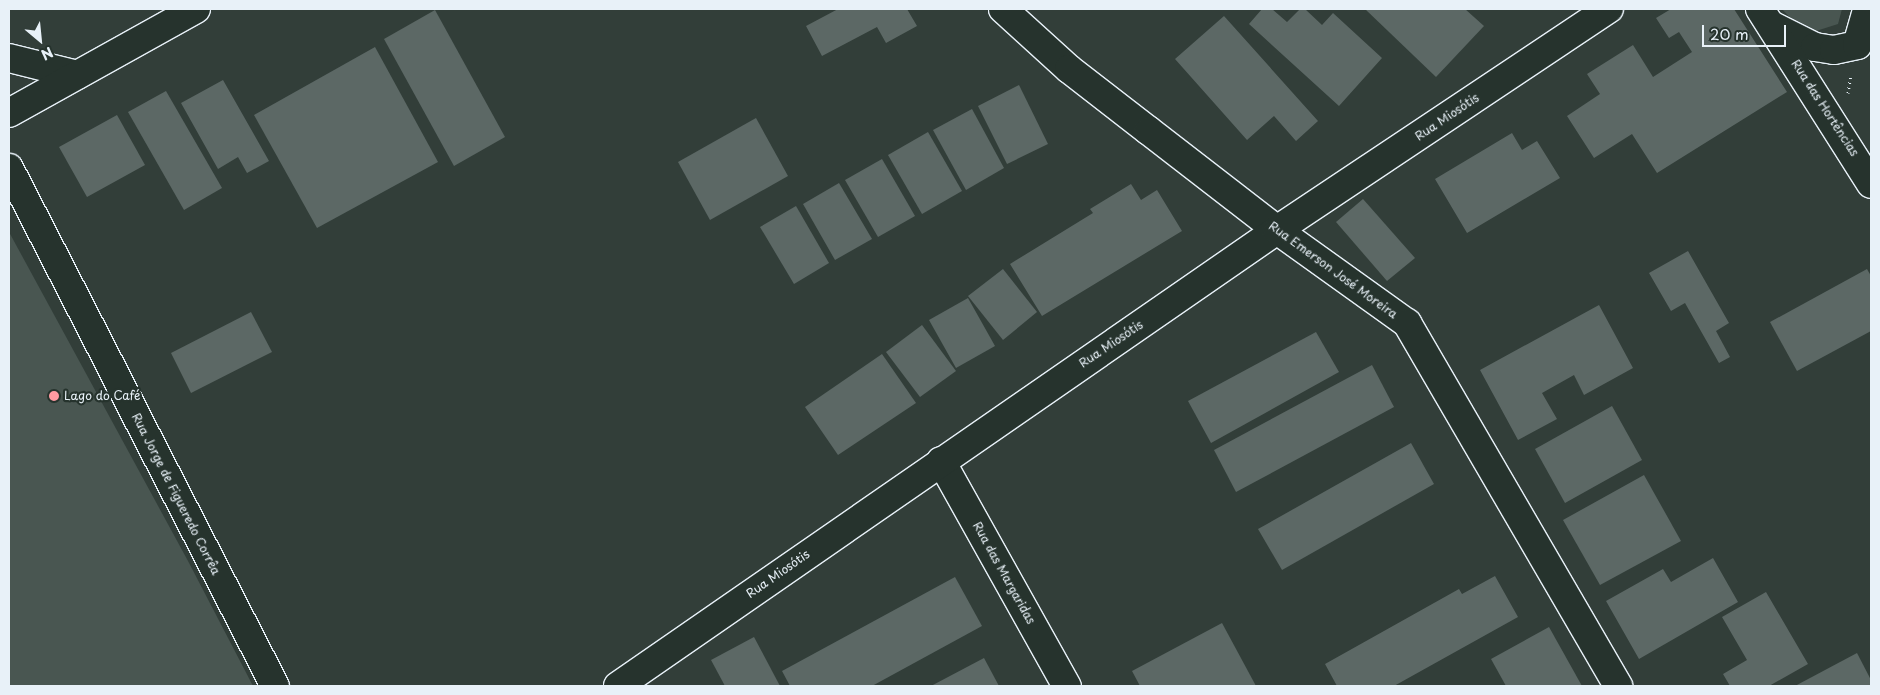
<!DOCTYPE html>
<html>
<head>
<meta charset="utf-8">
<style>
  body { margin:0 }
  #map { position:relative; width:1880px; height:695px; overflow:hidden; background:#323e39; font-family:"Playpen Sans",sans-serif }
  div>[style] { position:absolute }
  .green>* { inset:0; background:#495651 }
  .building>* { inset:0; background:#5c6865 }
  .path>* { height:3px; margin-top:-1.5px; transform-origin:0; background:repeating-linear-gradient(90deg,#e8f1f8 0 1px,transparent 0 5px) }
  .roads { filter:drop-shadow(1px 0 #e8f1f8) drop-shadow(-1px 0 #e8f1f8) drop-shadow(0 1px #e8f1f8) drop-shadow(0 -1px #e8f1f8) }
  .minor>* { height:28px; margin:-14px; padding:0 14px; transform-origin:14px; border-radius:14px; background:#26332d }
  .major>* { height:28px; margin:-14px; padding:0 14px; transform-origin:14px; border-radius:14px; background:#26332d }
  .dots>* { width:14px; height:14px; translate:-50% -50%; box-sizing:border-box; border:2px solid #26332d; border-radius:50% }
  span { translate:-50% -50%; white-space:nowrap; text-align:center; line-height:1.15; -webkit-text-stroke:4.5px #26332d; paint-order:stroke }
  .street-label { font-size:12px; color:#e8f1f8 }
  .poi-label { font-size:12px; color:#e8f1f8 }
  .left { translate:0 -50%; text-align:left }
  .frame { position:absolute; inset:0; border:10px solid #e8f1f8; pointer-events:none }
  .north { position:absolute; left:15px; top:15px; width:50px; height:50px; -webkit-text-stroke:4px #26332d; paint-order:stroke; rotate:152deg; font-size:14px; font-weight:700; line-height:20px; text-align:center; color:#e8f1f8 }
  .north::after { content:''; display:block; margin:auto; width:18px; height:22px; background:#e8f1f8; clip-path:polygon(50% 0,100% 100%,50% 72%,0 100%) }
  .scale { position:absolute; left:1702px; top:25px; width:84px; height:22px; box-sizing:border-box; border:2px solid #e8f1f8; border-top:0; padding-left:6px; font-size:15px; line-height:18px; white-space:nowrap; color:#e8f1f8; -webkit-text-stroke:4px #26332d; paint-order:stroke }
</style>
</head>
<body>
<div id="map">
  <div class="green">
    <div style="clip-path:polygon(1782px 9px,1842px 9px,1838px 24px,1816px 31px,1794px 22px)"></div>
    <div style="clip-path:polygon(9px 232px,188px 561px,253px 686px,9px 686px)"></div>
  </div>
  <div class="building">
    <div style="clip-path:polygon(838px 9px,907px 9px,917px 26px,886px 43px,877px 27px,822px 56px,806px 26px)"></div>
    <div style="clip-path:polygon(1262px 9px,1272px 9px,1287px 22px,1300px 9px,1305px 9px,1322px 25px,1333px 13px,1382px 58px,1339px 106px,1249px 24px)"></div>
    <div style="clip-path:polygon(1365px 9px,1465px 9px,1484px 26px,1436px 77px)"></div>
    <div style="clip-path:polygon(1671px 9px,1734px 9px,1787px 92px,1657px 173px,1632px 134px,1594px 158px,1567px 116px,1600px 94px,1587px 74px,1633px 45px,1653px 77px,1692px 52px,1679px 32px,1669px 38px,1656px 18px)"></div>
    <div style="clip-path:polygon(435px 10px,505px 137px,454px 166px,384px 39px)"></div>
    <div style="clip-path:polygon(1224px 16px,1318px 121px,1296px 141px,1274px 116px,1247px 140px,1175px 59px)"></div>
    <div style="clip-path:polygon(375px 47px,438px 162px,317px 228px,254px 115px)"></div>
    <div style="clip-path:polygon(223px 80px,269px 161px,247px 173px,238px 157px,218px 169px,181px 103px)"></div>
    <div style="clip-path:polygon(1019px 85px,1048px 144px,1007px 164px,978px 106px)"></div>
    <div style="clip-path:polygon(166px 91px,222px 188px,184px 210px,128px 112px)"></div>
    <div style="clip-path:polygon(972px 109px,1004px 168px,966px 190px,933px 130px)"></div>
    <div style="clip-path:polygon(117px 115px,145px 165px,87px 197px,59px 147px)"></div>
    <div style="clip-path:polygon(756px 118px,788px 176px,710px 220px,678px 162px)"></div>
    <div style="clip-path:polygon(928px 132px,962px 191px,922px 214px,888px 155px)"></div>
    <div style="clip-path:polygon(1512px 133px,1522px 150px,1537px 141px,1560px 178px,1467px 233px,1435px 179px)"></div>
    <div style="clip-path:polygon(882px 159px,915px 216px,878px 237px,845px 180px)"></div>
    <div style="clip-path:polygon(839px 183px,872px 239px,835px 260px,803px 204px)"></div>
    <div style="clip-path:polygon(1131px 184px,1141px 200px,1157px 190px,1182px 231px,1042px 316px,1010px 264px,1093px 213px,1090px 209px)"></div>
    <div style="clip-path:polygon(1363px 199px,1415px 258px,1387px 281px,1336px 222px)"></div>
    <div style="clip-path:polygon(796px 206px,829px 263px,794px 284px,760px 227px)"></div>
    <div style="clip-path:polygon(1688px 251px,1729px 323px,1716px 331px,1730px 357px,1719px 363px,1685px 303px,1671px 311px,1649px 273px)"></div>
    <div style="clip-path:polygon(1003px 269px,1037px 312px,1003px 340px,968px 296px)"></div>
    <div style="clip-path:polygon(1867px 269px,1871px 276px,1871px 331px,1797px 371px,1770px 322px)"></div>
    <div style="clip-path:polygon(968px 298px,995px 346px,956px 368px,929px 320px)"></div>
    <div style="clip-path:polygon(1599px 305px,1633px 368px,1584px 395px,1574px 375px,1542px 393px,1557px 419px,1518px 440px,1480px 370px)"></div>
    <div style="clip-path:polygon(251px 312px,272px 352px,191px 393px,171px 353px)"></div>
    <div style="clip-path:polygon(922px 325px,956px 371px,920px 397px,886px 352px)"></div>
    <div style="clip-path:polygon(1316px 332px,1339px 372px,1211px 443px,1188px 401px)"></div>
    <div style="clip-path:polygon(882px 354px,916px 403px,838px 455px,805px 407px)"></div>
    <div style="clip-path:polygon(1372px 365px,1394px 407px,1236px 492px,1214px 450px)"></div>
    <div style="clip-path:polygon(1612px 406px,1642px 460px,1565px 503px,1535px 449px)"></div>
    <div style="clip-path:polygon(1411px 443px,1434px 484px,1282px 570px,1258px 529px)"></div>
    <div style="clip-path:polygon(1644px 475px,1681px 541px,1600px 585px,1563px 520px)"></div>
    <div style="clip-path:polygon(1713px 558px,1738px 602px,1639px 659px,1606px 601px,1663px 569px,1671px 582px)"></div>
    <div style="clip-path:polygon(1495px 576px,1518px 617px,1394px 686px,1337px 686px,1325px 664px,1459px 589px,1462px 594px)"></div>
    <div style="clip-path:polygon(955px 577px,982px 626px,872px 686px,790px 686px,782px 671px)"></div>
    <div style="clip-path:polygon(1766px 592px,1808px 664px,1769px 686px,1730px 686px,1723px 674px,1747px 660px,1722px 617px)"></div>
    <div style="clip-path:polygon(1222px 623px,1256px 686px,1140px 686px,1132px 671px)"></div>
    <div style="clip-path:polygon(1549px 627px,1582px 686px,1506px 686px,1491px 659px)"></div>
    <div style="clip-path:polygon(754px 637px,780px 686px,725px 686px,711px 660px)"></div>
    <div style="clip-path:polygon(1857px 653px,1871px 680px,1871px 686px,1795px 686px)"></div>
    <div style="clip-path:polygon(984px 658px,999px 686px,931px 686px)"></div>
  </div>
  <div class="path">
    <div style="left:1848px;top:93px;width:18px;rotate:-81deg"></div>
  </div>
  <div class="roads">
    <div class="minor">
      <div style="left:1003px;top:9px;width:89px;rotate:42.3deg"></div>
      <div style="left:1069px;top:69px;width:101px;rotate:37.8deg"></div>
      <div style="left:1149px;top:131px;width:162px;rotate:37.7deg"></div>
      <div style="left:1277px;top:230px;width:160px;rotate:35.6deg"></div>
      <div style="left:1407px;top:323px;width:420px;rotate:59.8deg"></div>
      <div style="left:1771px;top:25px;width:49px;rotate:26.6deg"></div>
      <div style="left:1815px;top:47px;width:19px;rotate:9deg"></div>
      <div style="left:1834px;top:50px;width:24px;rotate:-12deg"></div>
      <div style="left:1857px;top:45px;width:37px;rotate:-74deg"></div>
      <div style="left:9px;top:58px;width:70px;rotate:14deg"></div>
      <div style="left:9px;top:113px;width:214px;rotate:-29.1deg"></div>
      <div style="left:9px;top:168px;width:582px;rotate:62.82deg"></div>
      <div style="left:941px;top:461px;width:258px;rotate:60.8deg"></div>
      <div style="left:618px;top:686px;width:801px;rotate:-34.68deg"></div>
      <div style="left:1277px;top:230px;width:399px;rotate:-33.7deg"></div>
    </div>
    <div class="major">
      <div style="left:1760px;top:9px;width:207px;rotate:57.6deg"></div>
    </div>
  </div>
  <div class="dots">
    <div style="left:54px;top:396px;background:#ff9aa2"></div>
  </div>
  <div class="street-label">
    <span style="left:1825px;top:108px;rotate:57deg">Rua das Hortências</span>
    <span style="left:1447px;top:117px;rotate:-34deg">Rua Miosótis</span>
    <span style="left:1333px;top:270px;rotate:36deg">Rua Emerson José Moreira</span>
    <span style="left:1111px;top:344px;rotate:-34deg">Rua Miosótis</span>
    <span style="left:176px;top:494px;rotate:63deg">Rua Jorge de Figueredo Corrêa</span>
    <span style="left:1004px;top:573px;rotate:61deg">Rua das Margaridas</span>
    <span style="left:778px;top:574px;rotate:-35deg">Rua Miosótis</span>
  </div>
  <div class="poi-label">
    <span class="left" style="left:64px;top:396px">Lago do Café</span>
  </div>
  <div class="frame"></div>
  <div class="north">N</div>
  <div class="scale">20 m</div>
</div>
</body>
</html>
